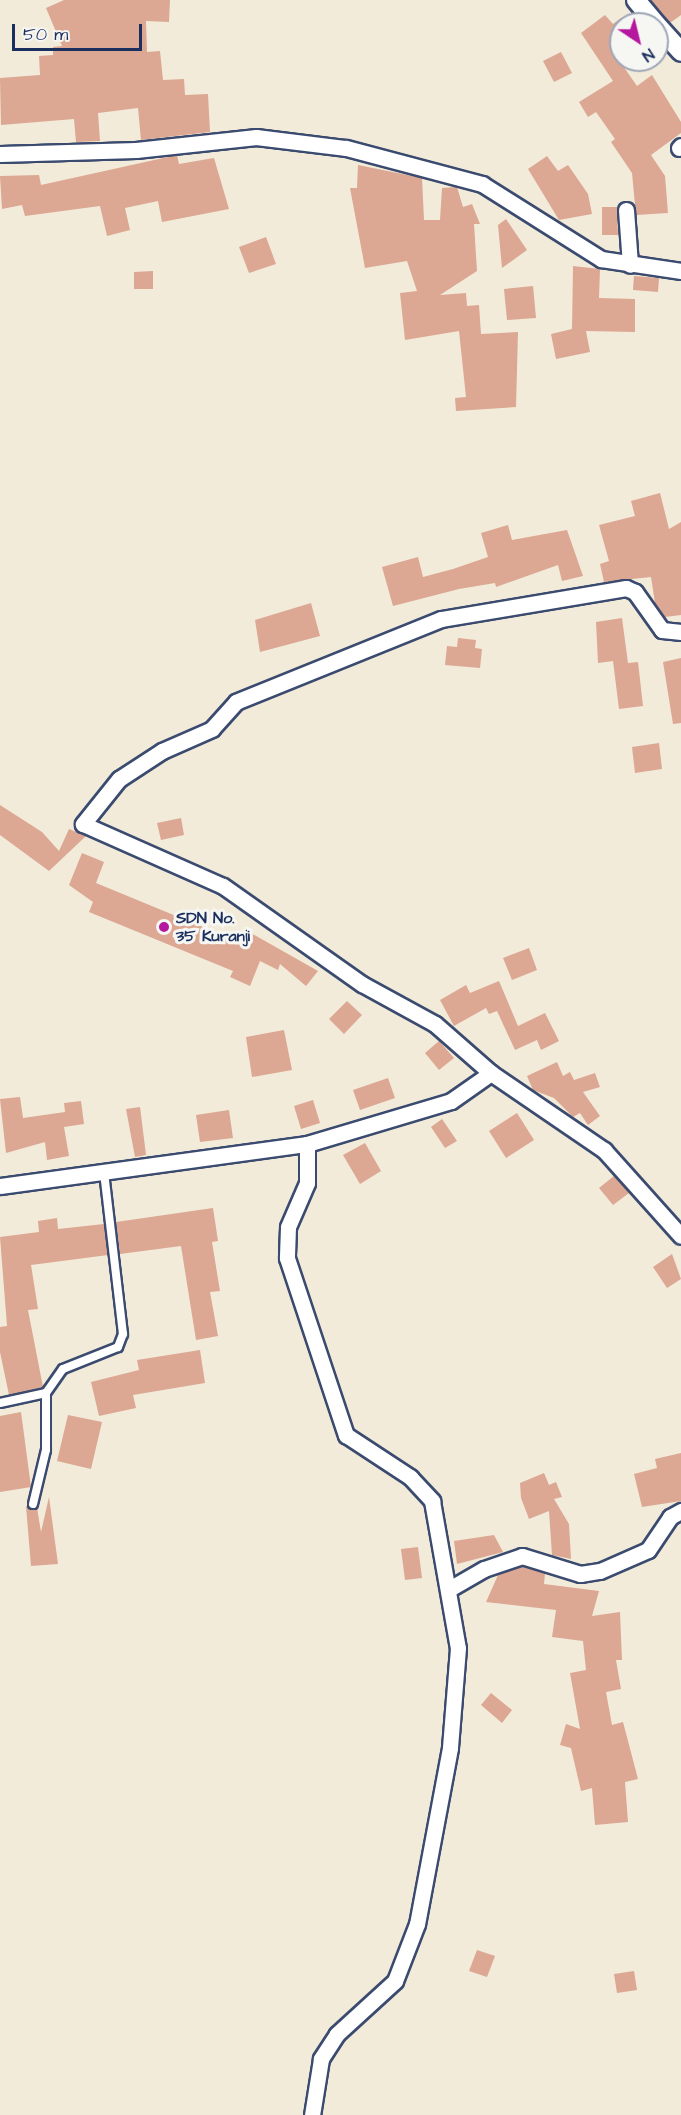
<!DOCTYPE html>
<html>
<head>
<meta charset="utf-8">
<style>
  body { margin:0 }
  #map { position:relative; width:681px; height:2115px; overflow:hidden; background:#f2ebd9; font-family:"Architects Daughter",sans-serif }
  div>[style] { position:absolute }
  .building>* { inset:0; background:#dca793 }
  .roads { filter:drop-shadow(2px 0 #3b4b70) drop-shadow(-2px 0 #3b4b70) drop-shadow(0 2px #3b4b70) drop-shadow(0 -2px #3b4b70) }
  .service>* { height:8px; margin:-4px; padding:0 4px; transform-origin:4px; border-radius:4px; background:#fff }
  .minor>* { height:15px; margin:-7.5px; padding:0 7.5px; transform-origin:7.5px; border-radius:7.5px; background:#fff }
  .tertiary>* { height:18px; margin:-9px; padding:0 9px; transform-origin:9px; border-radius:9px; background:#fff }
  .dots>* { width:16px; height:16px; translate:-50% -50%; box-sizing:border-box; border:3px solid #f6f6f2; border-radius:50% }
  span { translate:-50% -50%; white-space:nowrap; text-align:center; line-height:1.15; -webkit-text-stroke:6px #f6f6f2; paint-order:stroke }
  .poi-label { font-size:16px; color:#1b2f5e; font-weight:700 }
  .left { translate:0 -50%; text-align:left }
  .north { position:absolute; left:609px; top:12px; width:60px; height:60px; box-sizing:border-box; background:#f6f6f2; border:2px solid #9ea6b7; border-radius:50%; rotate:145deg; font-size:16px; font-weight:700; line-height:24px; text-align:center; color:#1b2f5e }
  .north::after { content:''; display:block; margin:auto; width:21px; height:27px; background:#b5179e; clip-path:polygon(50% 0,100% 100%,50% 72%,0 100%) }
  .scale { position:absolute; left:12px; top:24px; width:130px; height:27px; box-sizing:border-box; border:3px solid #1b2f5e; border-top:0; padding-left:8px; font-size:18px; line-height:21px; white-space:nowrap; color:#1b2f5e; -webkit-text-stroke:4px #f6f6f2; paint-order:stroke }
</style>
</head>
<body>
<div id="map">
  <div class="building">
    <div style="clip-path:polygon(64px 0,170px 0,169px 22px,146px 21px,147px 52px,160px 51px,163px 80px,184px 79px,185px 95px,208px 94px,210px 132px,141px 140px,138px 108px,98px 113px,100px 141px,76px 142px,74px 119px,1px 125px,0 78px,40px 75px,39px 56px,53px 55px,53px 47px,62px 46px,46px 8px)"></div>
    <div style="clip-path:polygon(651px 0,681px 0,681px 15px,670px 23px)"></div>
    <div style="clip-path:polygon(605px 15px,613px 24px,621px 18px,621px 63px,637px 86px,652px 75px,681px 122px,681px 133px,651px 155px,665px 176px,668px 213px,636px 215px,632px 173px,611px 142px,615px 139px,596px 112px,588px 117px,579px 102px,613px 81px,581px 33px)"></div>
    <div style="clip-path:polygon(561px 52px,572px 73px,554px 82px,543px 61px)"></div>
    <div style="clip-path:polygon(177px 155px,179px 164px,214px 158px,229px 209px,162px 222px,158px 201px,125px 208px,130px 230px,107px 236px,100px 206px,25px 216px,22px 205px,2px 209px,0 176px,39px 175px,41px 185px)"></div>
    <div style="clip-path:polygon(547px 156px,558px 171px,568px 165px,588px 194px,592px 214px,559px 220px,528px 169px)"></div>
    <div style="clip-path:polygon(358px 165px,422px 178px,424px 220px,440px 220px,442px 188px,457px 187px,463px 207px,472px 204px,480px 224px,474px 224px,477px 271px,440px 295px,466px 293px,467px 306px,479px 305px,481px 334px,518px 332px,516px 407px,456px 411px,455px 398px,466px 397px,459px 331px,405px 340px,400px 293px,417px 291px,407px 261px,365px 268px,350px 188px,357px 188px)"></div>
    <div style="clip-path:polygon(602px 207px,617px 207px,618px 235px,602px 235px)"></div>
    <div style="clip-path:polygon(506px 219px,527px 250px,502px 268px,498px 225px)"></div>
    <div style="clip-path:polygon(266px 237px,276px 264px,249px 273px,239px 247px)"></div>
    <div style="clip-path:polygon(573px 266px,600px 269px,599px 298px,635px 299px,635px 332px,586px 331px,590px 352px,556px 359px,551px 334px,572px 329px)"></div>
    <div style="clip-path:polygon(153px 271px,153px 289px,134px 289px,134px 272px)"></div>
    <div style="clip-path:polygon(634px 276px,659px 278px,658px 292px,633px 290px)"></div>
    <div style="clip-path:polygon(533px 286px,536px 318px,507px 320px,504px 289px)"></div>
    <div style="clip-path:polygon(660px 493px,669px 529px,681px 522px,681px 615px,665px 617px,655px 603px,651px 577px,604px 582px,600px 564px,609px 561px,599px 525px,635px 516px,631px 501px)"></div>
    <div style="clip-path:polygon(508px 525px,512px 540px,567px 530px,583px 576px,562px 581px,558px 565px,496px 587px,495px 583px,459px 589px,393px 606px,382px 567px,418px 557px,423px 577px,453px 569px,488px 557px,481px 533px)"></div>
    <div style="clip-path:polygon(311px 603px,320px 636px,260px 652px,255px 620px)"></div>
    <div style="clip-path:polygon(622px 618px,628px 663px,638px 662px,643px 706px,619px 709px,613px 661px,598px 663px,596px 622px)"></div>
    <div style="clip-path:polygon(458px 638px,476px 640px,475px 648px,482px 649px,480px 668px,445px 665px,447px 646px,457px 647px)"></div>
    <div style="clip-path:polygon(681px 658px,681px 723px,673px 724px,663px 662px)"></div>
    <div style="clip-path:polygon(659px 743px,662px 769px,635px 773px,632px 747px)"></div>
    <div style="clip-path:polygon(0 805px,42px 832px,59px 851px,69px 829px,86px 836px,49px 871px,0 835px)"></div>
    <div style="clip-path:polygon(181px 818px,184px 835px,161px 840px,157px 823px)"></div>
    <div style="clip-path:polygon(82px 853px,104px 862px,96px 883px,244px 944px,249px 932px,318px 971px,306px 986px,280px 964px,278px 970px,260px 961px,250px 986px,230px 977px,233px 971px,89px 912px,93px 902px,69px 885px)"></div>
    <div style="clip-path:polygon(529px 948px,537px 970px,512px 980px,503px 958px)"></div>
    <div style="clip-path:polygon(499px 981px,518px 1026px,545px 1013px,559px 1041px,541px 1050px,537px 1040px,515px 1050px,497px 1011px,489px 1014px,486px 1008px,454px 1026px,440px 1000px,466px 985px,470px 993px)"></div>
    <div style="clip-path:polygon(347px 1001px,362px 1015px,344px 1034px,329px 1019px)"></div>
    <div style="clip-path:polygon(284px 1030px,292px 1070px,252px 1077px,246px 1037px)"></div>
    <div style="clip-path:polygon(439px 1041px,454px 1058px,439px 1070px,425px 1053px)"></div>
    <div style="clip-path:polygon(557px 1062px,563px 1076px,570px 1072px,574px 1080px,595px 1073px,600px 1087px,583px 1092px,600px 1116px,588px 1125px,580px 1113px,573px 1117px,554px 1098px,533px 1090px,527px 1076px)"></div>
    <div style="clip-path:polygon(388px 1078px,395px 1098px,360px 1110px,353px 1090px)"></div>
    <div style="clip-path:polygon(20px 1097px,23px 1118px,65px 1112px,64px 1103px,81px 1101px,84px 1124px,64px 1127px,69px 1156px,47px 1160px,45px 1142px,6px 1153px,0 1099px)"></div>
    <div style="clip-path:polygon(313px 1100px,320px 1123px,301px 1129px,294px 1106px)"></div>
    <div style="clip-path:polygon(140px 1107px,146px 1155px,135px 1157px,126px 1109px)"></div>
    <div style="clip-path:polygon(229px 1110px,233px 1138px,200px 1142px,196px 1115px)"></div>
    <div style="clip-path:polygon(517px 1113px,534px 1140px,506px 1158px,489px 1131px)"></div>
    <div style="clip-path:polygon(442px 1119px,457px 1141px,445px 1148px,431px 1127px)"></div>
    <div style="clip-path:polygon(365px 1143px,381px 1171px,360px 1184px,343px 1155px)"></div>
    <div style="clip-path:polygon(614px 1176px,629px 1193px,613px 1205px,599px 1188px)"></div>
    <div style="clip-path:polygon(213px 1208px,218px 1241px,212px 1242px,220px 1291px,210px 1292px,218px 1336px,196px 1340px,181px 1246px,120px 1254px,116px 1222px)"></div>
    <div style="clip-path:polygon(57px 1218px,58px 1229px,104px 1224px,108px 1255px,31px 1265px,38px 1309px,28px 1310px,43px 1387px,9px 1395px,0 1352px,0 1327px,7px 1326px,0 1237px,39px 1232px,38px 1221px)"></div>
    <div style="clip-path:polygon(672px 1254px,681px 1279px,667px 1288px,653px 1267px)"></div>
    <div style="clip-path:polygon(200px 1350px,205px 1383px,133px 1395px,136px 1408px,99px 1416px,91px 1382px,139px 1370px,137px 1360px)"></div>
    <div style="clip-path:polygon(21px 1412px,31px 1487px,0 1492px,0 1416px)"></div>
    <div style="clip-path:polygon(68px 1415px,102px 1422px,91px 1469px,57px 1461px)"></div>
    <div style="clip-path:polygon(681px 1453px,681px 1501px,642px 1507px,634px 1474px,657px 1468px,655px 1459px)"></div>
    <div style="clip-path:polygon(544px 1473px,549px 1485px,556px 1482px,562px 1497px,554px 1499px,569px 1524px,571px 1559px,552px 1555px,549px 1511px,529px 1519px,521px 1498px,520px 1483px)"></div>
    <div style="clip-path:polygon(49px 1497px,58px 1564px,31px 1566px,26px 1506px,37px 1508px,41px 1532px)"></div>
    <div style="clip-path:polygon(494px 1535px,503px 1552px,457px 1564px,454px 1541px)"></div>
    <div style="clip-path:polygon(418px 1547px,422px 1578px,405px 1580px,401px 1549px)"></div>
    <div style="clip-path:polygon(522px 1566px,545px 1573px,544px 1584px,599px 1591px,592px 1616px,620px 1612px,622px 1660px,616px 1660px,621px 1689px,606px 1692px,612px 1725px,623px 1722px,638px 1779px,625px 1782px,628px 1822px,595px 1825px,592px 1788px,581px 1791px,571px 1748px,560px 1745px,566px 1724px,580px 1729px,570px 1673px,586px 1670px,583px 1641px,552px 1637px,556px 1610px,486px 1602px,498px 1575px)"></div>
    <div style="clip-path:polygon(491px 1693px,512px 1710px,502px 1723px,481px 1705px)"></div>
    <div style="clip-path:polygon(477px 1950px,495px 1956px,487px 1977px,469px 1971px)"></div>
    <div style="clip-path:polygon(634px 1971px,637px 1990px,617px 1993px,614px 1974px)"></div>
  </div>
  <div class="roads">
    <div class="service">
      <div style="left:0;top:1403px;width:47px;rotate:-12.3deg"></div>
      <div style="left:46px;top:1393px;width:29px;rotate:-55deg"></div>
      <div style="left:63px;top:1369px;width:59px;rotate:-21.8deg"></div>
      <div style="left:118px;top:1347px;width:14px;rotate:-69deg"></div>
      <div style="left:123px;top:1334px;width:163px;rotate:-96.7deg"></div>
      <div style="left:33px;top:1504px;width:56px;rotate:-76.5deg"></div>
      <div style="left:46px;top:1450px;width:57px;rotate:-90deg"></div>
    </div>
    <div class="minor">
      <div style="left:679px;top:148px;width:3px;rotate:-45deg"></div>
      <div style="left:0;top:154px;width:136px;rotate:-1.7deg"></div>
      <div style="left:136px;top:150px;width:121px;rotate:-6.2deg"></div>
      <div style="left:256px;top:137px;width:91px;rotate:7deg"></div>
      <div style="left:346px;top:148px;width:141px;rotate:14.8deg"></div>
      <div style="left:482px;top:184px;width:141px;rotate:32.2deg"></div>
      <div style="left:601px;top:259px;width:81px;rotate:8.5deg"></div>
      <div style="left:626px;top:210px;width:55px;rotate:85.8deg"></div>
      <div style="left:681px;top:632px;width:19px;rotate:-174deg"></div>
      <div style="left:662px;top:630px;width:47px;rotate:-125.4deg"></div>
      <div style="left:635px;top:592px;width:10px;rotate:-156deg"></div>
      <div style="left:626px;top:588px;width:188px;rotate:170.5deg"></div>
      <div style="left:441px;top:619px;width:221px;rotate:158deg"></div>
      <div style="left:236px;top:702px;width:36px;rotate:132deg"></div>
      <div style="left:212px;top:729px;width:55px;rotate:156.3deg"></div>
      <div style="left:162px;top:751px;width:51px;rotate:146.9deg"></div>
      <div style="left:119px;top:779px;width:58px;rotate:128.7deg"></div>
      <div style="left:83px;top:824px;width:153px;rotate:23.9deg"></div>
      <div style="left:223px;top:886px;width:170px;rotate:35.2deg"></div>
      <div style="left:362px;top:984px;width:83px;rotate:28.7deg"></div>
      <div style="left:435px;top:1024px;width:74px;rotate:41.2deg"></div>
      <div style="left:491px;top:1073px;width:137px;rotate:34.3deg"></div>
      <div style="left:604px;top:1150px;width:115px;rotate:48.2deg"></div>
      <div style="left:307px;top:1144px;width:39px;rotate:90deg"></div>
      <div style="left:307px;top:1183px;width:48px;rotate:113.4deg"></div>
      <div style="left:288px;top:1227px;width:31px;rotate:92deg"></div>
      <div style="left:287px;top:1258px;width:187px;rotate:71.6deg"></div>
      <div style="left:346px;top:1435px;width:77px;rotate:33.3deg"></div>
      <div style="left:410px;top:1477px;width:33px;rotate:47deg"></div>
      <div style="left:432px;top:1501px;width:149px;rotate:80deg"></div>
      <div style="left:458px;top:1648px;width:100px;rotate:94.6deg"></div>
      <div style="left:450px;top:1748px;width:179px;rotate:100.6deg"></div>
      <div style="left:417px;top:1924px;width:61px;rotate:111.1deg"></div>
      <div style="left:395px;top:1981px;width:79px;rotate:137.6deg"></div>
      <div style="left:337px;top:2034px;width:30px;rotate:123deg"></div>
      <div style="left:321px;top:2059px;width:57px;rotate:99.1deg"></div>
      <div style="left:0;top:1186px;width:310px;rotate:-7.8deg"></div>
      <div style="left:307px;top:1144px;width:150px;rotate:-16.6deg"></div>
      <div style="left:451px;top:1101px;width:49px;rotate:-35deg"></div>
      <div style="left:451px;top:1588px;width:38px;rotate:-30deg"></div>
      <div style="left:484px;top:1569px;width:40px;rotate:-18.9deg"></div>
      <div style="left:522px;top:1556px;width:61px;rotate:17.2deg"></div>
      <div style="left:580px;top:1574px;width:20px;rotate:-9deg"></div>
      <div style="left:600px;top:1571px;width:52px;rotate:-23.6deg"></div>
      <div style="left:648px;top:1550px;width:40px;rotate:-56deg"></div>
      <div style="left:670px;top:1517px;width:13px;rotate:-29deg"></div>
    </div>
    <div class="tertiary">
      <div style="left:636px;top:0;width:31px;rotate:50deg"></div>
      <div style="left:657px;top:25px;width:36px;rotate:48deg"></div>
    </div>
  </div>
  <div class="dots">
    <div style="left:164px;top:927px;background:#b5179e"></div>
  </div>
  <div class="poi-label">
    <span class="left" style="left:176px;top:927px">SDN No.<br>35 Kuranji</span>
  </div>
  <div class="north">N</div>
  <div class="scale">50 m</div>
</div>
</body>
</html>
